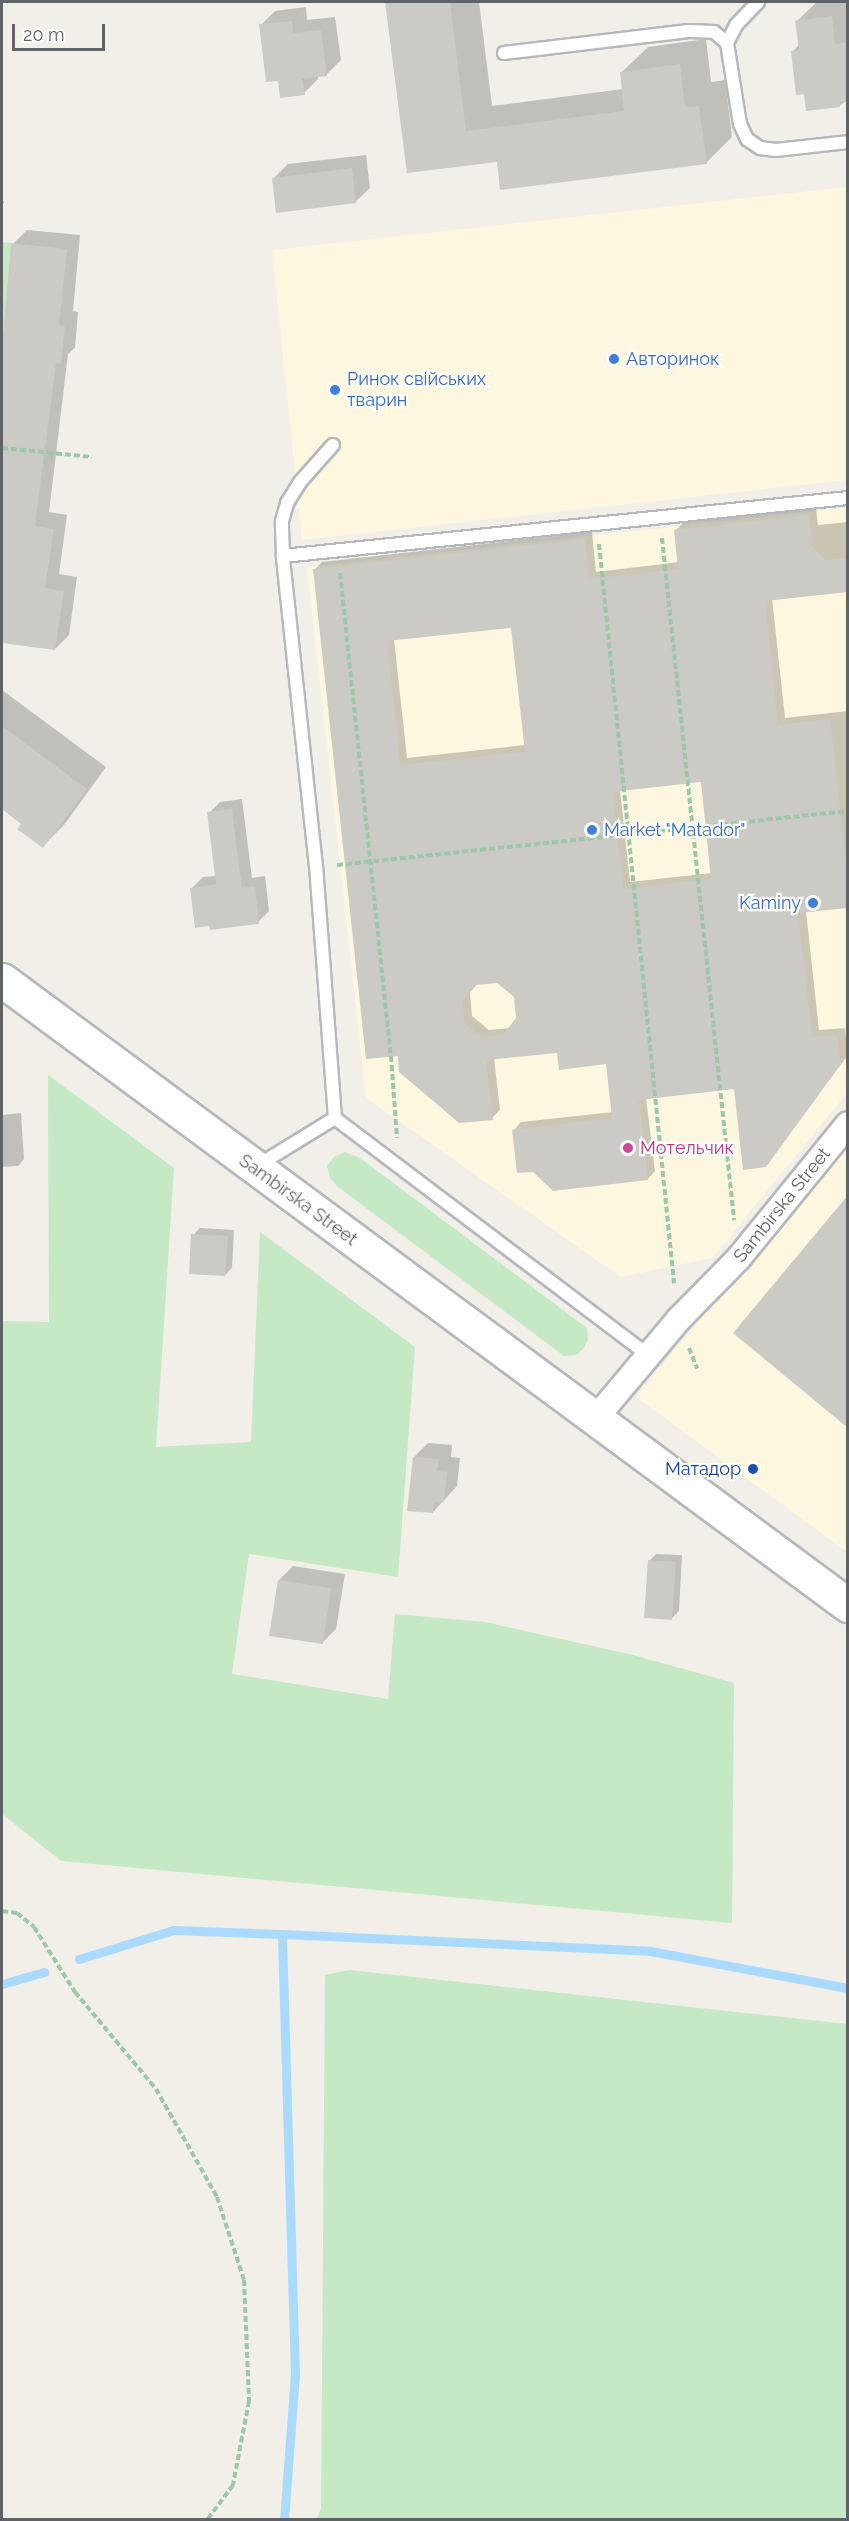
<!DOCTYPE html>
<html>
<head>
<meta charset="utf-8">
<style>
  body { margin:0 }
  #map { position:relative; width:849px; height:2521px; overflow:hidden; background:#f1efe8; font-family:Raleway,sans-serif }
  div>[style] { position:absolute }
  .commercial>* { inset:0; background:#fef7e0 }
  .green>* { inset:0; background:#c5e8c5 }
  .shadow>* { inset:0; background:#0003 }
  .stream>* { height:9px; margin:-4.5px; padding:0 4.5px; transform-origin:4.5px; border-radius:4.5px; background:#aadaff }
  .building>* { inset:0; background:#cccac5 }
  .path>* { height:4px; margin-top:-2px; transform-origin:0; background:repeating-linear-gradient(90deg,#9cc7a9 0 6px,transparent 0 9px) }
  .roads { filter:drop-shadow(2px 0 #b5b8bc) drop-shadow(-2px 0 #b5b8bc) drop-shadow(0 2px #b5b8bc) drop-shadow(0 -2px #b5b8bc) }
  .lane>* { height:12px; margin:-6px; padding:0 6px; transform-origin:6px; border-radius:6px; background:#fff }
  .street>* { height:24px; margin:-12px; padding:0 12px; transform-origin:12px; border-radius:12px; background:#fff }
  .secondary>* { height:33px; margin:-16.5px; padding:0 16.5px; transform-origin:16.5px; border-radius:16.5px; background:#fff }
  .dots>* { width:16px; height:16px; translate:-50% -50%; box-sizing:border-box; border:3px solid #fff; border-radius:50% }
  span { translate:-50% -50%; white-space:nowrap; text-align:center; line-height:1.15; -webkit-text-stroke:4.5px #fff; paint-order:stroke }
  .shop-label { font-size:18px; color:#366cbe }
  .left { translate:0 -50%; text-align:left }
  .right { translate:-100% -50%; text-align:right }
  .hotel-label { font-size:18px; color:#b23c85 }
  .street-label { font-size:18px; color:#5f6368 }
  .transit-label { font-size:18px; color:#164399 }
  .frame { position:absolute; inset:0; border:3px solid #5f6368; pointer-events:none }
  .scale { position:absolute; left:12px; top:24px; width:93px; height:27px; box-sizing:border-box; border:3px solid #5f6368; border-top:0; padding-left:8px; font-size:18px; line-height:21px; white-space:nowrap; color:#5f6368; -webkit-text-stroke:4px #fff; paint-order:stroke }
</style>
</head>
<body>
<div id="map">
  <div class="commercial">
    <div style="clip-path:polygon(847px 187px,847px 480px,302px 540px,272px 250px)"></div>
    <div style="clip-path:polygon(847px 508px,847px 1093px,712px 1258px,621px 1277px,366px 1098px,307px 567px)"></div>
    <div style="clip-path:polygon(847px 1141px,847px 1552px,636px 1397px)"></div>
  </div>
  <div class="green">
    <div style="clip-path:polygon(2px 242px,11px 243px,2px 344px)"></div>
    <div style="clip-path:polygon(48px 1075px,174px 1168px,156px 1447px,251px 1442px,260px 1232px,415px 1347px,398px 1577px,249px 1554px,232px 1674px,388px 1699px,395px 1614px,485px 1622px,633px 1655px,734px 1683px,732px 1923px,61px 1861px,2px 1814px,2px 1321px,49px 1322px)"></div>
    <div style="clip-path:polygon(345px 1152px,360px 1158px,587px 1328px,588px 1339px,584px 1348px,576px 1355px,564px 1356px,337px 1186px,330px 1178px,327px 1166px,334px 1157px)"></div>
    <div style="clip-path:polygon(349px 1970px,847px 2024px,847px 2519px,316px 2519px,321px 2509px,325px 1975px)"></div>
  </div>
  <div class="shadow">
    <div style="clip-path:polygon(387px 2px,479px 2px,492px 106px,623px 89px,621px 73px,648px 47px,706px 39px,711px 82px,725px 80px,732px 137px,706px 163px,498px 161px,408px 172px)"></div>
    <div style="clip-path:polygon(817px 2px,848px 2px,848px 100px,840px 105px,806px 92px,792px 52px,800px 44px,797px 21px)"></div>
    <div style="clip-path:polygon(306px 7px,307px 20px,335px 17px,341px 60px,326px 75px,318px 76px,318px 79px,304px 93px,279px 79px,261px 25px,275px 11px)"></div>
    <div style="clip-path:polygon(366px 155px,370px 188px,355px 202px,273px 179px,288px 164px)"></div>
    <div style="clip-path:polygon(27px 230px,80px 235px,73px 311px,78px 312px,75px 348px,68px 354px,49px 512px,67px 515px,59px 574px,77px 577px,69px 635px,55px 649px,2px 642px,4px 582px,2px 581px,2px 359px,13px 244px)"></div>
    <div style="clip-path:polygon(evenodd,816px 508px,818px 525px,848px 522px,848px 590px,772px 598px,785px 718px,848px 711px,848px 906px,806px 911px,819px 1030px,845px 1028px,848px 1055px,765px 1165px,735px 1088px,646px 1098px,655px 1171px,648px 1179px,514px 1130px,521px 1122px,613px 1112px,608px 1063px,558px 1051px,494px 1058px,500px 1110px,492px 1118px,315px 569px,322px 562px,592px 532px,596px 572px,679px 562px,675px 531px,683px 523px,816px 508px,512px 626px,525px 745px,407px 758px,394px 639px,512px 626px,816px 508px,702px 780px,712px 873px,630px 882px,620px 790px,702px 780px,816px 508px,498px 982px,516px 996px,518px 1018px,510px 1028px,489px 1030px,472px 1016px,470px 993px,477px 984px,498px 982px)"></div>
    <div style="clip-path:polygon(2px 690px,106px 767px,64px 825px,43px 846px,23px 823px,2px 807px)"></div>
    <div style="clip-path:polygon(242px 799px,252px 878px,265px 876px,269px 911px,258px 922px,192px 888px,203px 877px,216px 876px,209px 813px,220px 802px)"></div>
    <div style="clip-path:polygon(21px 1113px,24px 1159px,18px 1166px,2px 1167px,2px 1115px)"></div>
    <div style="clip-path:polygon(200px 1228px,234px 1230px,232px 1268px,225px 1275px,193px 1235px)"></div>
    <div style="clip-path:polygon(428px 1443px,452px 1445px,451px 1457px,460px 1458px,457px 1486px,433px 1512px,414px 1457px)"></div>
    <div style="clip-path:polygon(656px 1554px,682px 1555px,679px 1611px,672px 1618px,649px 1561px)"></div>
    <div style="clip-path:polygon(293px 1566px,345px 1574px,336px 1629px,322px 1643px,279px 1580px)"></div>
  </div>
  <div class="stream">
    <div style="left:79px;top:1959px;width:98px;rotate:-17.1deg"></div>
    <div style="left:173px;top:1930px;width:109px;rotate:2.1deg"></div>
    <div style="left:2px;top:1984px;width:44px;rotate:-15.9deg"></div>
    <div style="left:284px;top:2520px;width:145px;rotate:-85.7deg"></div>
    <div style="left:295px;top:2375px;width:441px;rotate:-91.7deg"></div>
    <div style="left:282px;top:1934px;width:368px;rotate:2.6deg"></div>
    <div style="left:650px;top:1951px;width:201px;rotate:10.6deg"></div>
  </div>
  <div class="building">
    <div style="clip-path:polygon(385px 2px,450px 2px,466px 131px,624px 111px,620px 72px,680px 64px,685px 107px,699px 106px,707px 164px,500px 190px,497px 162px,407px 173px)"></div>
    <div style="clip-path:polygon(832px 16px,835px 44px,848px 42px,848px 101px,840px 102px,840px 107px,806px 111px,804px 94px,796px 95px,791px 51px,799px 50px,795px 21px)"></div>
    <div style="clip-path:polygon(292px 21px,293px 33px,321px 30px,327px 76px,302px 79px,305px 95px,280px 98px,278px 81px,266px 82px,259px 24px)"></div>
    <div style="clip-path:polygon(352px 168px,356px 203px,276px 213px,272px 178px)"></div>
    <div style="clip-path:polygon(11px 243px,67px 249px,59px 325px,65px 326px,61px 364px,56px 363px,35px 526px,54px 529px,45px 588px,64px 591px,55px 650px,2px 643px,2px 344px)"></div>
    <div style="clip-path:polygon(evenodd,809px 515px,812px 546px,825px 560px,848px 558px,848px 592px,765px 601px,778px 725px,830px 719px,848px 881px,848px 908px,798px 913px,812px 1037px,837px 1035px,841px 1064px,766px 1167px,743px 1170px,734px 1089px,639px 1100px,648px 1180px,553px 1191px,533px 1172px,517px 1173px,512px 1130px,612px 1118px,606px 1064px,559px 1070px,557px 1053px,486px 1060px,493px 1120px,459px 1123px,399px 1072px,398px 1056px,366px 1059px,313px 569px,585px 539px,589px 579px,678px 569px,674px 530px,809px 515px,511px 628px,525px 752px,400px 765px,387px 641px,511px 628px,809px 515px,701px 782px,711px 879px,623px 889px,612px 792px,701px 782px,809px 515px,497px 983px,514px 997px,516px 1018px,503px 1035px,481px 1037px,465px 1023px,462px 1002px,476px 985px,497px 983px)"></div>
    <div style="clip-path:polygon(2px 726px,87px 789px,43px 848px,17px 829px,21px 824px,2px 809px)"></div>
    <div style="clip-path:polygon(232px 809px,242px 888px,255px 886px,259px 924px,210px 930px,209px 926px,195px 928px,190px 888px,216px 884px,207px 812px)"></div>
    <div style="clip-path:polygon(848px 1195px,848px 1428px,733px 1333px)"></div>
    <div style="clip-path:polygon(191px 1234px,228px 1236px,225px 1276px,189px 1274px)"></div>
    <div style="clip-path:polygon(413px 1457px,439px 1459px,437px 1471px,447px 1472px,444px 1502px,434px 1502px,433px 1513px,407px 1511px)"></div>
    <div style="clip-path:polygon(648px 1560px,676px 1562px,672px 1620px,644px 1618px)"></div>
    <div style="clip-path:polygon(278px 1580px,331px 1588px,323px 1644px,269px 1636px)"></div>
  </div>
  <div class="path">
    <div style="left:2px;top:203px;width:1px;rotate:-90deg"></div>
    <div style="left:2px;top:448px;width:90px;rotate:5.7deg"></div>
    <div style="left:662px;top:538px;width:686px;rotate:83.97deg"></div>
    <div style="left:599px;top:544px;width:743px;rotate:84.2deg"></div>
    <div style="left:340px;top:573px;width:486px;rotate:84deg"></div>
    <div style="left:391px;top:1056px;width:82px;rotate:85.8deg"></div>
    <div style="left:337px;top:865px;width:514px;rotate:-6.03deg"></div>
    <div style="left:689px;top:1348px;width:22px;rotate:68deg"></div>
    <div style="left:2px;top:1911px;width:15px;rotate:8deg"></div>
    <div style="left:17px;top:1913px;width:22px;rotate:39deg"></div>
    <div style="left:34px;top:1927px;width:77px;rotate:57.8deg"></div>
    <div style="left:75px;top:1992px;width:126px;rotate:50.1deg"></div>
    <div style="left:156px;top:2089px;width:124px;rotate:60.5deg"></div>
    <div style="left:217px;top:2197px;width:87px;rotate:72deg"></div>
    <div style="left:244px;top:2280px;width:121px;rotate:87.6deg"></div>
    <div style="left:249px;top:2401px;width:86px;rotate:100.8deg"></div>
    <div style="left:233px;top:2485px;width:44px;rotate:126.6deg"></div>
  </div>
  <div class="roads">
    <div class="lane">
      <div style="left:727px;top:43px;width:20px;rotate:-63deg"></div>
      <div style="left:736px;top:25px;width:32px;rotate:-46deg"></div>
      <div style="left:504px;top:53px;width:186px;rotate:-6.8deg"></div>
      <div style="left:689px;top:31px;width:25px;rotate:2deg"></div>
      <div style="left:714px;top:32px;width:17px;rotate:40deg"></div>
      <div style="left:727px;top:43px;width:82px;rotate:80.9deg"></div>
      <div style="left:740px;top:124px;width:17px;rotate:65deg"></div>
      <div style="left:747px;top:139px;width:16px;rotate:35deg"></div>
      <div style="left:760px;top:148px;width:16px;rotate:7deg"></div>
      <div style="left:776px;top:150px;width:72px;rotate:-6.3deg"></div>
      <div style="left:283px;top:556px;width:35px;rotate:-92deg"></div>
      <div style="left:282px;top:521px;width:19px;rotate:-74deg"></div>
      <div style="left:287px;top:503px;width:26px;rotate:-58deg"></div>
      <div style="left:301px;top:481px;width:48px;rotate:-48.4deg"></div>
      <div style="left:257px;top:1166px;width:92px;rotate:-31.6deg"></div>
      <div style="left:648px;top:1355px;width:393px;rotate:-142.9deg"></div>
      <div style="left:335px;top:1118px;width:252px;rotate:-94.3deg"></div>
      <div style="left:316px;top:867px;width:313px;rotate:-96.1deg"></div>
      <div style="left:283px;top:556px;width:568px;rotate:-5.86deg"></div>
    </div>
    <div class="street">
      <div style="left:595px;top:1419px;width:129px;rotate:-50deg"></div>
      <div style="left:678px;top:1320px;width:86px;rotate:-45.5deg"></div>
      <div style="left:738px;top:1259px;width:174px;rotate:-50.8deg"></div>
    </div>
    <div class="secondary">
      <div style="left:2px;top:980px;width:1052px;rotate:36.46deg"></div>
    </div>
  </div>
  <div class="dots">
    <div style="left:614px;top:359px;background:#3f7fe0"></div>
    <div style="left:335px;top:390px;background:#3f7fe0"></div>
    <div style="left:592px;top:830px;background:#3f7fe0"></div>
    <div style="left:813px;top:903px;background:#3f7fe0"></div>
    <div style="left:628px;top:1148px;background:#d1479c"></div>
    <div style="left:753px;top:1469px;background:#1a4fb4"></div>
  </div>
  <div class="shop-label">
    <span class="left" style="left:626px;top:359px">Авторинок</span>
    <span class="left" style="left:347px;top:390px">Ринок свійських<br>тварин</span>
    <span class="left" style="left:604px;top:830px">Market "Matador"</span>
    <span class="right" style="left:801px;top:903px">Kaminy</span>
  </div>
  <div class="hotel-label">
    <span class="left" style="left:640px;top:1148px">Мотельчик</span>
  </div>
  <div class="street-label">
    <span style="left:298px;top:1200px;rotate:36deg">Sambirska Street</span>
    <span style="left:782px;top:1205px;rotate:-51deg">Sambirska Street</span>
  </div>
  <div class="transit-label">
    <span class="right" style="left:741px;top:1469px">Матадор</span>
  </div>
  <div class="frame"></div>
  <div class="scale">20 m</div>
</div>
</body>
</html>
